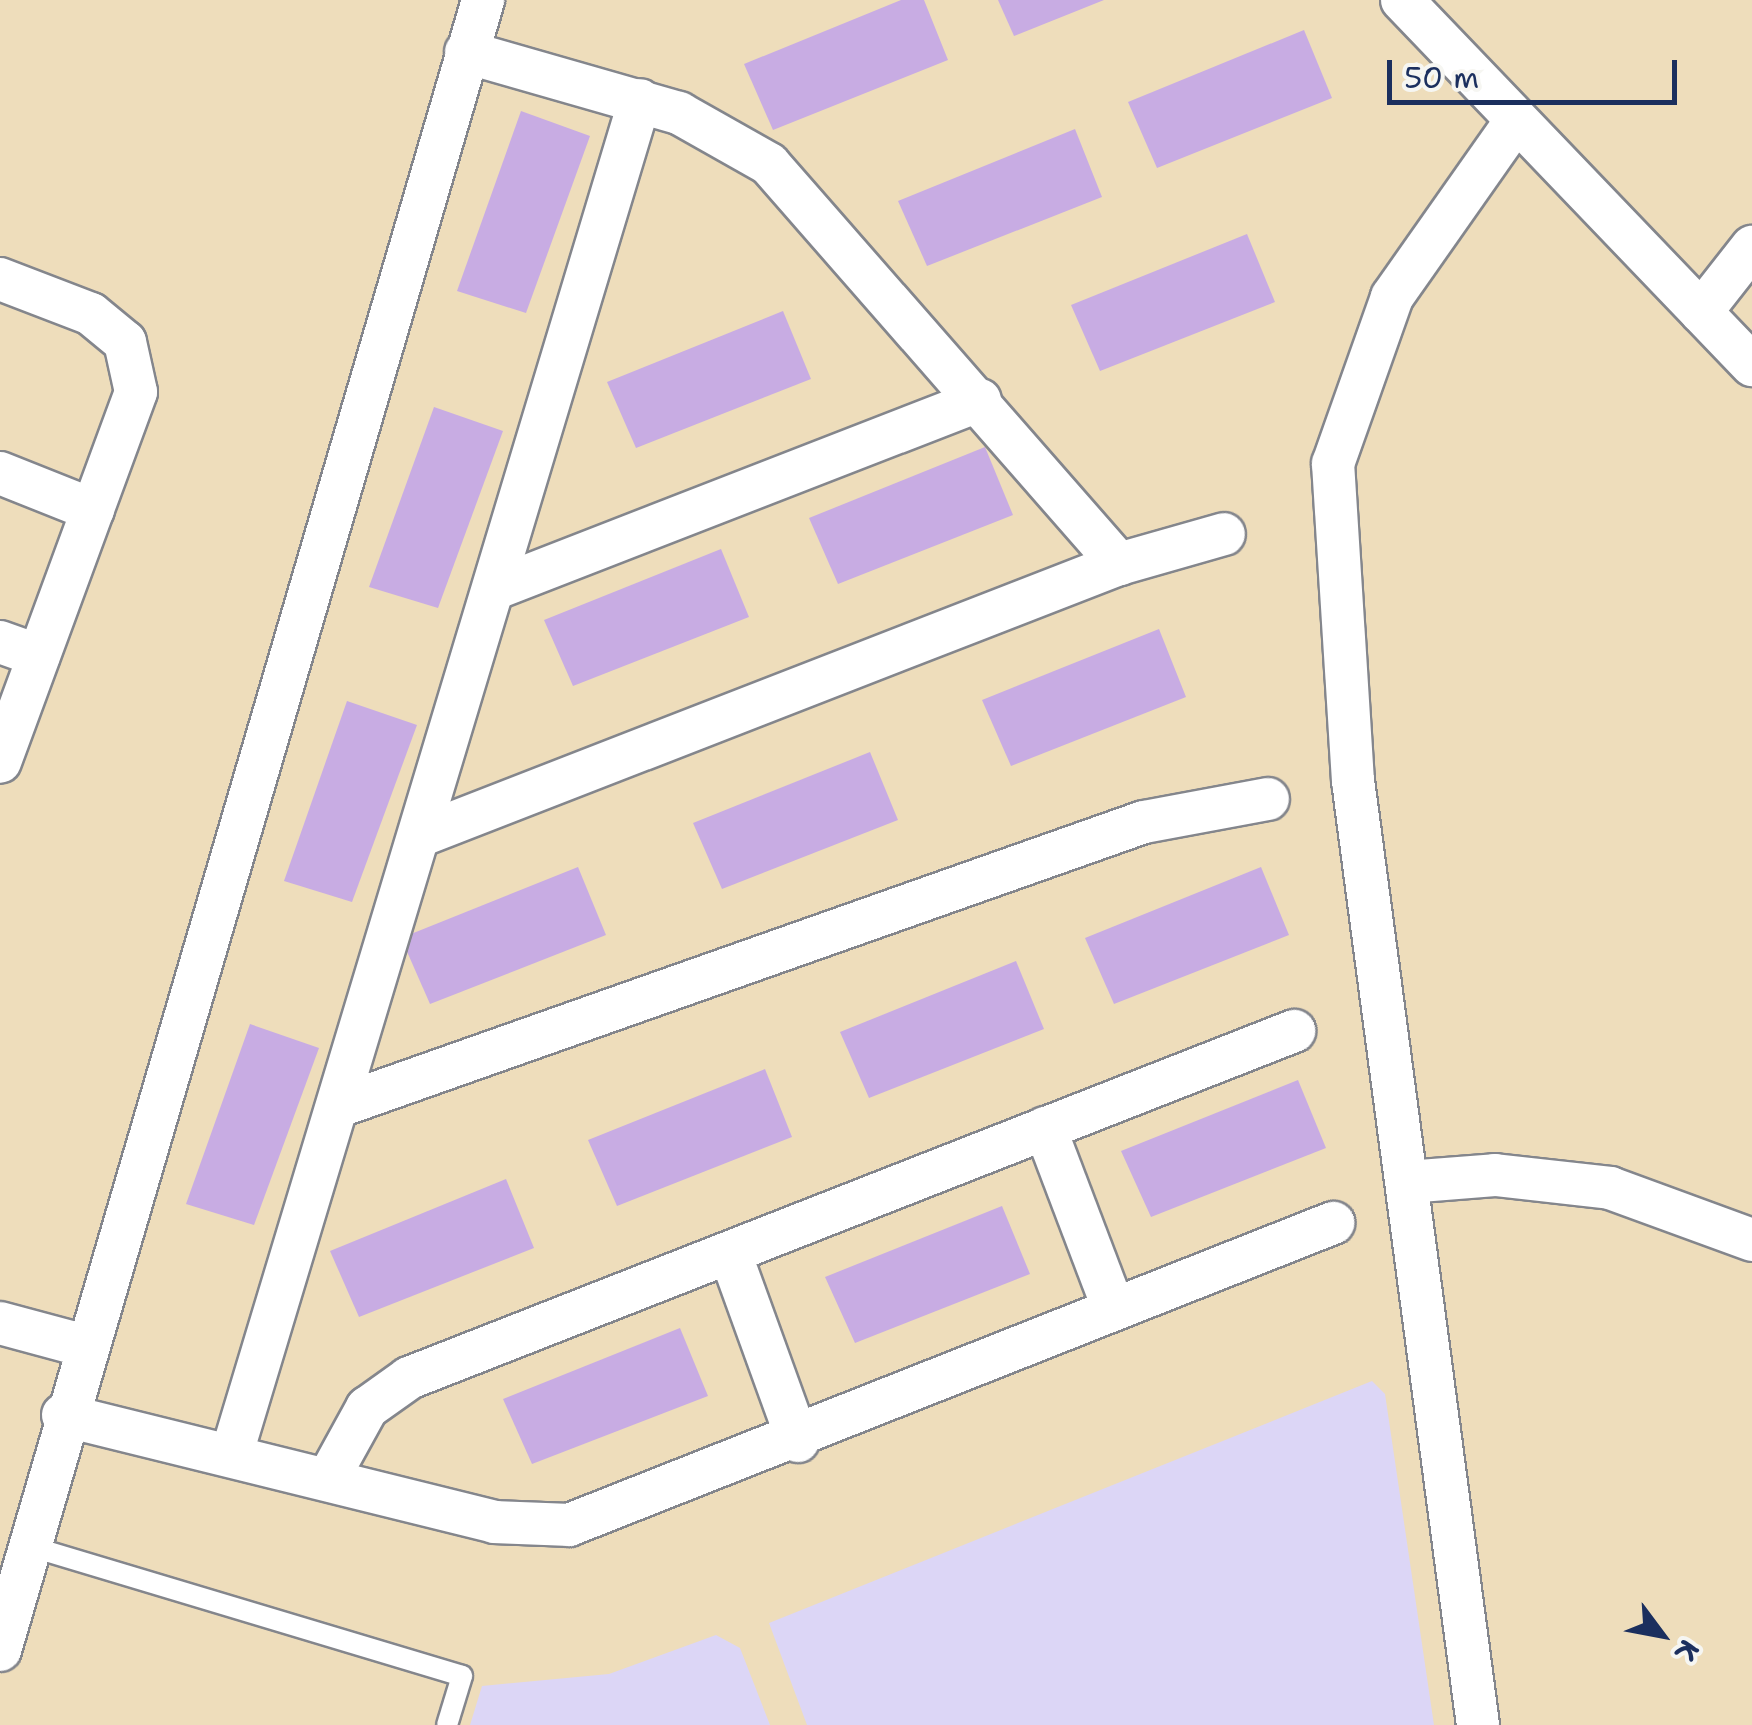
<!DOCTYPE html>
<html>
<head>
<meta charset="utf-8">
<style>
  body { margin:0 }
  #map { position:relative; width:1752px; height:1725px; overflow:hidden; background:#edb; font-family:"Shantell Sans",sans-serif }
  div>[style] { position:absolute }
  .built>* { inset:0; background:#dcd6f6 }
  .building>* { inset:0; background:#c8ace3 }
  .roads { filter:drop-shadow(2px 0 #84868c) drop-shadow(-2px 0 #84868c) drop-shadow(0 2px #84868c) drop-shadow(0 -2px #84868c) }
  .lane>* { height:20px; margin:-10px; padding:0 10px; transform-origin:10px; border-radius:10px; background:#fff }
  .street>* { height:42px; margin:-21px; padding:0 21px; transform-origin:21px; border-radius:21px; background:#fff }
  span { translate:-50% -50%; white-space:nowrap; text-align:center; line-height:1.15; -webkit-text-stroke:8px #f6f6f2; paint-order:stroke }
  .north { position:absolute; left:1612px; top:1585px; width:100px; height:100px; -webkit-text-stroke:8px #f6f6f2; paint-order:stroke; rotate:122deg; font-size:28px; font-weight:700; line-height:40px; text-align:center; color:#1b2f5e }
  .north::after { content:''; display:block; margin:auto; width:35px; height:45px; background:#1b2f5e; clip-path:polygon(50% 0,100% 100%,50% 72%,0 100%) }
  .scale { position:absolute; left:1387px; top:60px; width:290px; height:45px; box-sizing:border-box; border:5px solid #1b2f5e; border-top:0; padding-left:12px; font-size:30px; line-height:35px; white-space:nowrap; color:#1b2f5e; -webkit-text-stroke:8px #f6f6f2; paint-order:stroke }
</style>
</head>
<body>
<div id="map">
  <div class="built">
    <div style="clip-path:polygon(1372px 1381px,1385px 1394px,1434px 1725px,807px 1725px,769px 1623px)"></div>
    <div style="clip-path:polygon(716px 1635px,740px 1648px,770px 1725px,470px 1725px,482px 1686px,609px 1674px)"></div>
  </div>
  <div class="building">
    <div style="clip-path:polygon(901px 0,924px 0,948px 60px,773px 130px,744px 64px)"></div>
    <div style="clip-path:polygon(998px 0,1104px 0,1014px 36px)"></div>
    <div style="clip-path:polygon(1304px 30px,1332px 98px,1157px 168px,1128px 102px)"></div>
    <div style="clip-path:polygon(521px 111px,590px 136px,526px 313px,457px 291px)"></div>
    <div style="clip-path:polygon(1075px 129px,1102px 197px,927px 266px,898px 201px)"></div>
    <div style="clip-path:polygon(1247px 234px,1275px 302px,1100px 371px,1071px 305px)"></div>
    <div style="clip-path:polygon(783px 311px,811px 379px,636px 448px,607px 382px)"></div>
    <div style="clip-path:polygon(434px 407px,503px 431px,438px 608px,369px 587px)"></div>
    <div style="clip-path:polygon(985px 447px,1013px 515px,838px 584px,809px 518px)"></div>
    <div style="clip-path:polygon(721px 549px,749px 617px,573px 686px,544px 620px)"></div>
    <div style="clip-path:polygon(1159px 629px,1186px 697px,1011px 766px,982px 700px)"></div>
    <div style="clip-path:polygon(347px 701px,417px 725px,352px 902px,284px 881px)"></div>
    <div style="clip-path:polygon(870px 752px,898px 820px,722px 889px,693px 823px)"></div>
    <div style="clip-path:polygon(578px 867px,606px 935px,430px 1004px,401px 938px)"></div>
    <div style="clip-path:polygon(1261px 867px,1289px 935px,1114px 1004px,1085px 938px)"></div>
    <div style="clip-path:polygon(1016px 961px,1044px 1029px,869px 1098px,840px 1032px)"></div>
    <div style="clip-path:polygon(250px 1024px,319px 1048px,254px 1225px,186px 1204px)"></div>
    <div style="clip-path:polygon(765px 1069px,792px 1137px,617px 1206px,588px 1140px)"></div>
    <div style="clip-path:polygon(1298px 1080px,1326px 1148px,1151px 1217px,1121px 1151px)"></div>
    <div style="clip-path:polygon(506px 1179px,534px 1248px,359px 1317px,330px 1251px)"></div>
    <div style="clip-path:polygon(1002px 1206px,1030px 1274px,855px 1343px,825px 1277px)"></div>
    <div style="clip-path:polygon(680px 1328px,708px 1396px,532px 1464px,503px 1399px)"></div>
  </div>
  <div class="roads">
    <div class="lane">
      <div style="left:29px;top:1546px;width:452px;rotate:16.7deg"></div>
      <div style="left:462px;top:1676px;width:51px;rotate:107deg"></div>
    </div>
    <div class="street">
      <div style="left:1402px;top:0;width:506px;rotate:46.2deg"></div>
      <div style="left:466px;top:52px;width:222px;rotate:16deg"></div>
      <div style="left:679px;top:113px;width:103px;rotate:29.5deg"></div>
      <div style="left:769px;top:164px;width:532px;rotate:48.81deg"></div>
      <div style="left:0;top:279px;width:97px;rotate:21deg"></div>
      <div style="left:91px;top:314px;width:44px;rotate:39.5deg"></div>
      <div style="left:125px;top:342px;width:51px;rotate:77.6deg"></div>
      <div style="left:136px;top:392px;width:394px;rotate:110.2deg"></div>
      <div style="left:1701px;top:312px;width:83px;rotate:-51.9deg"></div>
      <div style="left:0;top:473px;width:100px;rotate:21.7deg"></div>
      <div style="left:499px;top:587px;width:516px;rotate:-21.24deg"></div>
      <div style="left:0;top:642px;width:41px;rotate:19.7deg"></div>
      <div style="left:422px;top:835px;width:748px;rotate:-21.25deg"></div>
      <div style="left:1119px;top:564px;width:109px;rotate:-15.9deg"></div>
      <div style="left:342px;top:1105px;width:850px;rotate:-19.44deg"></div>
      <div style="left:1144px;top:822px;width:126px;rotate:-10.5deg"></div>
      <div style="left:1045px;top:1128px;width:188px;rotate:69.2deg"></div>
      <div style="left:1407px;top:1182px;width:88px;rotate:-4.5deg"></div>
      <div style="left:1495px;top:1175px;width:116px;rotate:6.4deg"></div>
      <div style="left:1610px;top:1188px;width:151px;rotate:20.1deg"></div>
      <div style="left:730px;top:1253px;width:200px;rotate:70.1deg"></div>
      <div style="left:0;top:1323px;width:88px;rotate:15.1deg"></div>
      <div style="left:63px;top:1415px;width:445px;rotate:13.9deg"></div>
      <div style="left:495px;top:1522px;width:74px;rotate:2.3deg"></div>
      <div style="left:569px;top:1525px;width:822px;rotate:-21.57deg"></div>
      <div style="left:232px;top:1453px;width:1413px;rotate:-73.22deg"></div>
      <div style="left:329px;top:1477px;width:79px;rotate:-61.2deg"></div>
      <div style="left:367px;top:1408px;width:52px;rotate:-35.5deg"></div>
      <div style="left:409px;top:1378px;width:951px;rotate:-21.41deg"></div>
      <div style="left:0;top:1650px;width:1719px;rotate:-73.68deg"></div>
      <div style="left:1478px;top:1725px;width:952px;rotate:-97.54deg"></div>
      <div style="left:1353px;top:781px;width:318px;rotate:-93.6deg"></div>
      <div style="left:1333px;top:464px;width:177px;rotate:-70.5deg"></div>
      <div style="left:1392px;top:297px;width:214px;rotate:-54.9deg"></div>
    </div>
  </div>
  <div class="north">K</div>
  <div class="scale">50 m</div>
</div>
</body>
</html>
